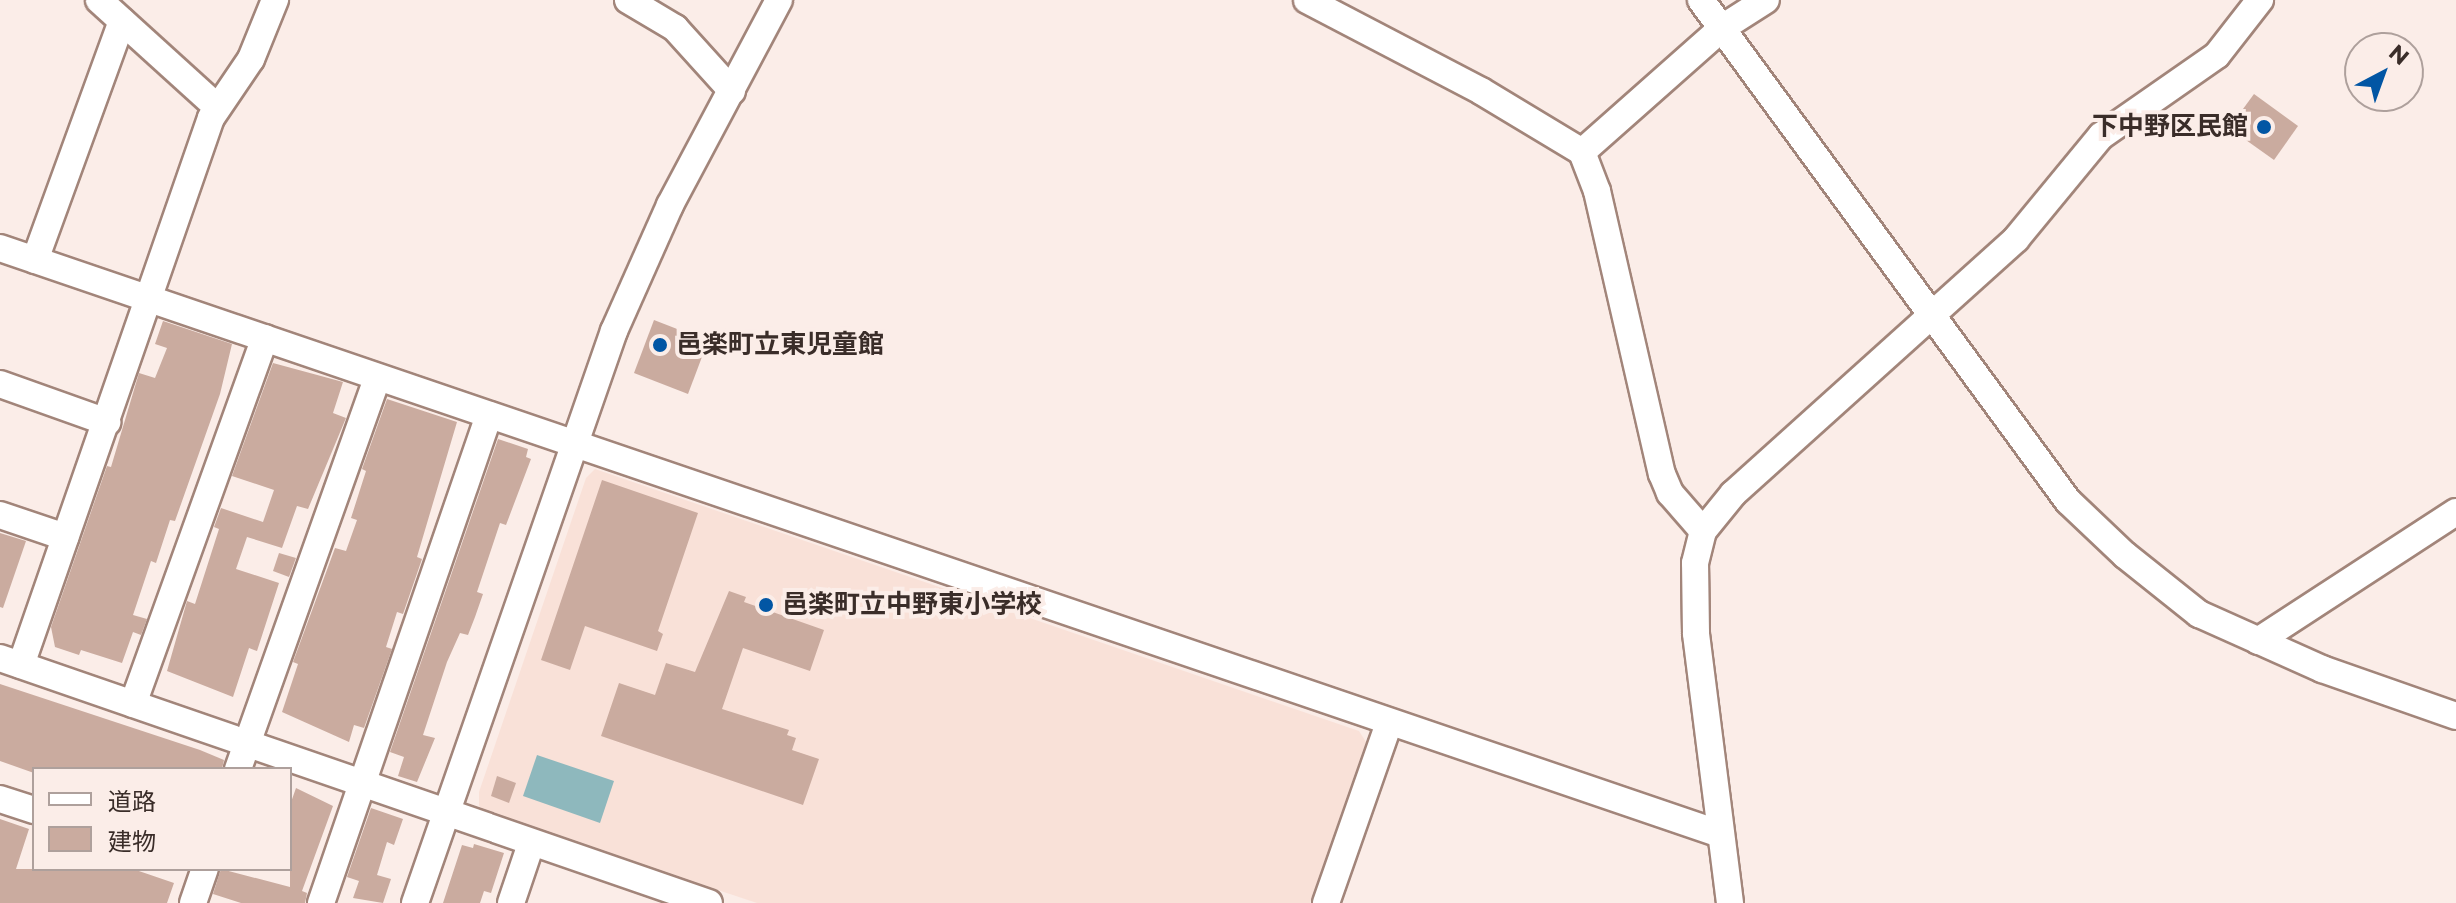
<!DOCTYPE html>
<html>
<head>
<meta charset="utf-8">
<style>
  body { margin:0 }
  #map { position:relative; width:2456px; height:903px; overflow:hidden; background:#fbede8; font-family:Montserrat,"Noto Sans JP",sans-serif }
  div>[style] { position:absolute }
  .built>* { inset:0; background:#f9e1d8 }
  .water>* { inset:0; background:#8eb8bd }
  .building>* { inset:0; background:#caab9f }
  .roads { filter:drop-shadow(2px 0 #a2857a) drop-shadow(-2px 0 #a2857a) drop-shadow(0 2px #a2857a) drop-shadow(0 -2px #a2857a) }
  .minor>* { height:26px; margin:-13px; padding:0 13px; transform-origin:13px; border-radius:13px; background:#fff }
  .dots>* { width:22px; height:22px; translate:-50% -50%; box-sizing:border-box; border:4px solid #fbede8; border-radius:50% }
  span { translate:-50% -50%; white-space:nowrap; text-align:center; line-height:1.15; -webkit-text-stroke:8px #fbede8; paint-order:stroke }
  .poi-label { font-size:26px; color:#3a2d29; font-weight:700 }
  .right { translate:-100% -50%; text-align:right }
  .left { translate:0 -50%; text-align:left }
  .legend { position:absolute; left:32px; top:767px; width:260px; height:104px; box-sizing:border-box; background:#fbede8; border:2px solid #aea09c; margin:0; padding:10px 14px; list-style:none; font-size:24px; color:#3a2d29 }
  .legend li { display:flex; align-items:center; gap:16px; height:40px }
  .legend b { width:40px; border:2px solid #aea09c }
  .north { position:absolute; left:2344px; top:32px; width:80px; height:80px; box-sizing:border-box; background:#fbede8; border:2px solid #aea09c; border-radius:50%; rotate:41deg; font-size:22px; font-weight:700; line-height:32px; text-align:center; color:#3a2d29 }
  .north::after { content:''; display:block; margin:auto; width:28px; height:36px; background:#0256a4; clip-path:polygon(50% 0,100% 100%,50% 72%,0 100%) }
</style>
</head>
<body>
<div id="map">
  <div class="built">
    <div style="clip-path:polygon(595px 469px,1359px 731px,1366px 742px,1310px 903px,757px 903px,488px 814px,479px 806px,479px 792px,586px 478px)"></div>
  </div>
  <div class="water">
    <div style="clip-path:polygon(537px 755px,614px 781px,600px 823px,523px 796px)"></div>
  </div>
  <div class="building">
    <div style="clip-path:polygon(2254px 94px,2298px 126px,2274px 160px,2229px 128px)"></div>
    <div style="clip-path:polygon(654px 320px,708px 341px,688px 394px,634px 373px)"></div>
    <div style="clip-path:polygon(163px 321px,232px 344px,220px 394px,175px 521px,170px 520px,156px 563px,151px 561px,133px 615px,147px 619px,141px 635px,133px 632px,122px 663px,81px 650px,79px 655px,55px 647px,51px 627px,107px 466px,111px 467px,139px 373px,155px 378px,167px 348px,155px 344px)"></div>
    <div style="clip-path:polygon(273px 363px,343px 382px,333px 413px,346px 418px,308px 509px,297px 506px,282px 548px,247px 537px,236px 569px,279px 583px,257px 651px,249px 648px,233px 697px,167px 671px,187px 601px,195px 604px,219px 529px,214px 527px,221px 508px,263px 522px,274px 490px,232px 476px)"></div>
    <div style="clip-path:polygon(387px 399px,457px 422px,417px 557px,422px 559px,403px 614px,397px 612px,386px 647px,392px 649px,364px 728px,354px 725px,349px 742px,282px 712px,298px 664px,293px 662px,335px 548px,346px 551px,357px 520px,351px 518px,366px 471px,362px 469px)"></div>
    <div style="clip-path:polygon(498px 439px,528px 449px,526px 457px,531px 459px,506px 525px,500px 523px,477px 592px,483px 594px,475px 617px,468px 635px,460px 633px,447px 662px,423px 735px,435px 738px,417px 782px,398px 776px,404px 757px,390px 752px)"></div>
    <div style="clip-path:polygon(602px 480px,698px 513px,658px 631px,663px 634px,657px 651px,585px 626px,570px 670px,541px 660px)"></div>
    <div style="clip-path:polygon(0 533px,26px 541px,3px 608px,0 607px)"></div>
    <div style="clip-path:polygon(279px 553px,296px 558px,289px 577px,273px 571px)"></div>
    <div style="clip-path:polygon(729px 591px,746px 597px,744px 602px,824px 630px,810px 671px,743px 648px,722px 709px,789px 730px,787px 735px,796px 738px,792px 750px,819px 759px,803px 805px,601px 736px,619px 683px,655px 695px,666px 663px,695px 672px)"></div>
    <div style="clip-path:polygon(0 684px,200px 750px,224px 760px,222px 769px,34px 773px,0 761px)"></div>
    <div style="clip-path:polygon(497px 776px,516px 783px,509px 803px,491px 796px)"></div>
    <div style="clip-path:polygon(296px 788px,333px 806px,302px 891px,307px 893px,305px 903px,241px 903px,213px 894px,221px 869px,290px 887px,290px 805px)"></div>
    <div style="clip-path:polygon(371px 808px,403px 819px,394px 845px,387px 842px,377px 875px,391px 879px,383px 903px,353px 898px,359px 881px,347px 877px)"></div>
    <div style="clip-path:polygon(0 819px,29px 829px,16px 869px,133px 869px,174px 883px,167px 903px,0 903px)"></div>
    <div style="clip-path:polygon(474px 844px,504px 853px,491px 893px,484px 891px,480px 903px,443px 903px,462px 845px,473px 848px)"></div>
  </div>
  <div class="roads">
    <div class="minor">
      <div style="left:99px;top:0;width:159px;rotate:42.2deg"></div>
      <div style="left:628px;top:0;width:55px;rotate:30.8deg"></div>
      <div style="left:675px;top:28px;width:85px;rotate:47.9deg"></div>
      <div style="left:1307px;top:0;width:196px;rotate:27.6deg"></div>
      <div style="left:1481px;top:91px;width:118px;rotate:31.1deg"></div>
      <div style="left:1582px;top:152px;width:42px;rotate:69deg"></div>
      <div style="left:1597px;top:191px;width:290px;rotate:77.1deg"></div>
      <div style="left:1662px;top:474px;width:21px;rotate:67deg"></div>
      <div style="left:1670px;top:493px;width:50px;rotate:49deg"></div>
      <div style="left:1701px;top:0;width:621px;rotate:53.78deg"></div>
      <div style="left:2068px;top:501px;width:79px;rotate:43.5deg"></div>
      <div style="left:2125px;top:555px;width:95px;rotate:38.6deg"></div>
      <div style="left:2199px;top:614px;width:135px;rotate:24.1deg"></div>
      <div style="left:2322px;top:669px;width:142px;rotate:19.3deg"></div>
      <div style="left:1582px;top:152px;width:187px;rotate:-41.5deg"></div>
      <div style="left:1722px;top:28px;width:52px;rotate:-32.5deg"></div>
      <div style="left:0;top:248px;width:1817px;rotate:18.81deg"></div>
      <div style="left:35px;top:260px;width:254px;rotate:-70deg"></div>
      <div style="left:0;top:384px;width:114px;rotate:19.6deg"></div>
      <div style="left:0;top:515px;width:69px;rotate:18.7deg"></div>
      <div style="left:2258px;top:641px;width:236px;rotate:-33.1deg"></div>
      <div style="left:0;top:658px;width:750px;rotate:19.06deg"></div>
      <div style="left:21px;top:665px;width:579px;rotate:-70.85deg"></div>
      <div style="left:211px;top:118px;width:71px;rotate:-55.9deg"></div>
      <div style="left:251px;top:59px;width:64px;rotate:-67.9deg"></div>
      <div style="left:133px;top:704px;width:389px;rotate:-70.2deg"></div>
      <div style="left:238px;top:769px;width:415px;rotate:-70.4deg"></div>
      <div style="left:0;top:799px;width:36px;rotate:18deg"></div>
      <div style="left:193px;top:903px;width:36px;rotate:-71deg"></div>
      <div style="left:321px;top:903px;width:516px;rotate:-71deg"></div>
      <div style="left:415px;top:903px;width:606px;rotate:-70.82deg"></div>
      <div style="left:614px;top:331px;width:138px;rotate:-66deg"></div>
      <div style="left:670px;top:205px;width:232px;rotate:-62deg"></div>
      <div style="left:511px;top:903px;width:62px;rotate:-71.3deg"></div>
      <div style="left:1326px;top:903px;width:191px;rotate:-70.7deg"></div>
      <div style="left:1730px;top:903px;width:272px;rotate:-97.2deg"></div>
      <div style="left:1696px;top:633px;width:70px;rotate:-90.8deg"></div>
      <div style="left:1695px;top:563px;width:33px;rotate:-76deg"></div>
      <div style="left:1703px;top:531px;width:48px;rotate:-51deg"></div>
      <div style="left:1733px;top:494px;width:381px;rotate:-42deg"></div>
      <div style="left:2016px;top:239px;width:134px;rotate:-50.5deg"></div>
      <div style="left:2101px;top:136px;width:141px;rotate:-34.9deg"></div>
      <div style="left:2217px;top:55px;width:70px;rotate:-52deg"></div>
    </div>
  </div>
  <div class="dots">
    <div style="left:2264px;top:127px;background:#0256a4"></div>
    <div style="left:660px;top:345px;background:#0256a4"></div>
    <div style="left:766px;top:605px;background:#0256a4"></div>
  </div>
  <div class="poi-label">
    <span class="right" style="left:2248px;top:127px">下中野区民館</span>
    <span class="left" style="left:676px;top:345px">邑楽町立東児童館</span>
    <span class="left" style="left:782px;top:605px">邑楽町立中野東小学校</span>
  </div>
  <ul class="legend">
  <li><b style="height:10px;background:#fff"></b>道路</li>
  <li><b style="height:22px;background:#caab9f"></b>建物</li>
  </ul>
  <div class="north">N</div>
</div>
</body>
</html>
